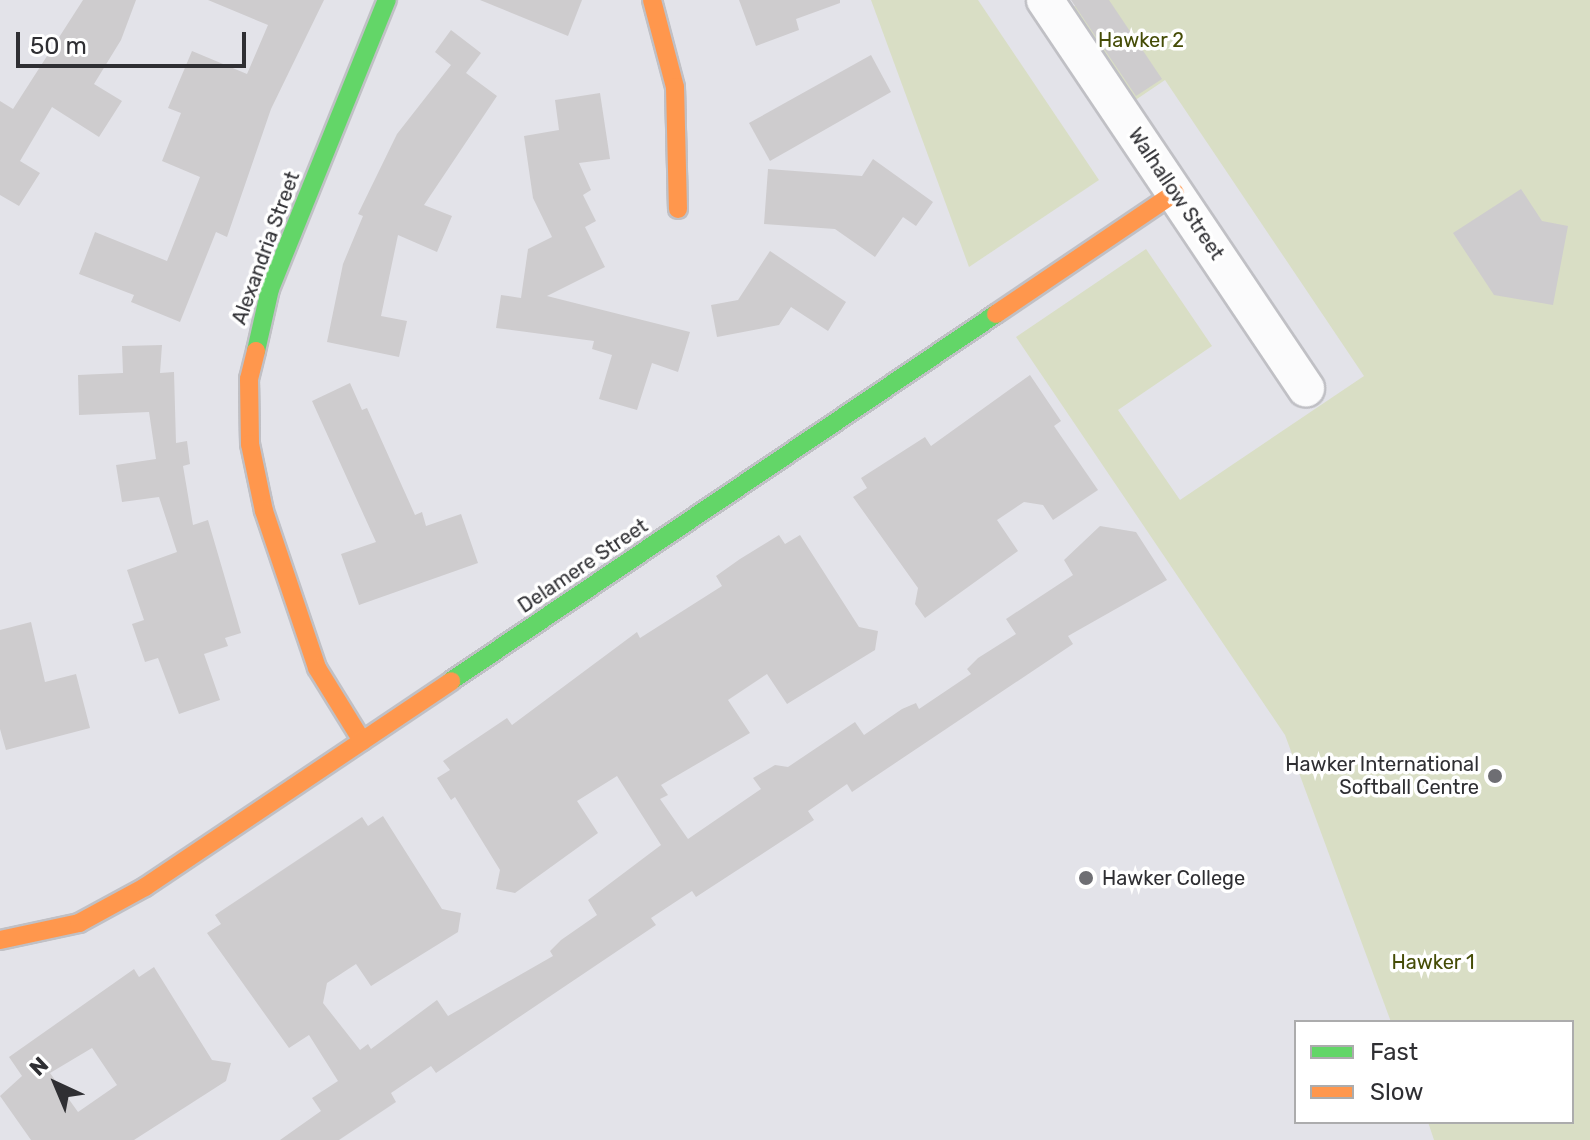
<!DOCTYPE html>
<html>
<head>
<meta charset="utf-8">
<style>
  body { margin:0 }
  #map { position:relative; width:1590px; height:1140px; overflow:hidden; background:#e3e3e9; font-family:Rubik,sans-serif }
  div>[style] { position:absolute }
  .green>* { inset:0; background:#d9dec5 }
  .building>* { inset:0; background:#ceccce }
  .roads { filter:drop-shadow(2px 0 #c0c0c5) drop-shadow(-2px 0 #c0c0c5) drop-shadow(0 2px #c0c0c5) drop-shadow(0 -2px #c0c0c5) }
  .street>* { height:36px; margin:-18px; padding:0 18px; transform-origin:18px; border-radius:18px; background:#fbfbfc }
  .fast>* { height:18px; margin:-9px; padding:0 9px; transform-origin:9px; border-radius:9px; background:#63d668 }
  .slow>* { height:18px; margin:-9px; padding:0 9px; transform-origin:9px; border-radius:9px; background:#ff974d }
  .dots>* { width:22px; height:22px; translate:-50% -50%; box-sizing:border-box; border:4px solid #fff; border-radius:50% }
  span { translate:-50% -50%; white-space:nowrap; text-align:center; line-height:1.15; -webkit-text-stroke:7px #fff; paint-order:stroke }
  .park-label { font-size:20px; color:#454c06 }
  .street-label { font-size:20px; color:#2f2f33 }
  .poi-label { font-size:20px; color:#2f2f33 }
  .right { translate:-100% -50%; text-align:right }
  .left { translate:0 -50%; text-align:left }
  .legend { position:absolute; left:1294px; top:1020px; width:280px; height:104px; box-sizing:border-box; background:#fff; border:2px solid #acacad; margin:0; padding:10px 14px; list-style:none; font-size:24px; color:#2f2f33 }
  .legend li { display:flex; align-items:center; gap:16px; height:40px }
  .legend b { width:40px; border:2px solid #acacad }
  .north { position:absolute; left:16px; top:1044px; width:80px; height:80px; -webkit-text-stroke:6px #fff; paint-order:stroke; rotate:316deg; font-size:22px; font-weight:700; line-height:32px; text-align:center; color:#2f2f33 }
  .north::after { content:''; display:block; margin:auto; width:28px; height:36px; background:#2f2f33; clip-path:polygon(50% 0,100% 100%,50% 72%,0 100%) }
  .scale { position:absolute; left:16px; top:32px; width:230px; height:36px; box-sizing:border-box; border:4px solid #2f2f33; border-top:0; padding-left:10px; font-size:24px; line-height:28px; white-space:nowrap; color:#2f2f33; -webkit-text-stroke:6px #fff; paint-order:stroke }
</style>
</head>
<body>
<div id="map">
  <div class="green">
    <div style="clip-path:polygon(871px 0,978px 0,1099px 180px,969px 267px)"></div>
    <div style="clip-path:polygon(1083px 0,1590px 0,1590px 1140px,1434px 1140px,1428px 1122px,1572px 1122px,1572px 1022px,1391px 1022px,1285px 735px,1016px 337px,1146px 249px,1212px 346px,1118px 410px,1180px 500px,1364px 376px,1165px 80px,1134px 101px,1072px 8px)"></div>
  </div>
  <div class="building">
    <div style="clip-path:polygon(83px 0,136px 0,121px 40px,94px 84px,122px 101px,99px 137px,52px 107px,20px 161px,40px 173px,19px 206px,0 195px,0 101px,13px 109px)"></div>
    <div style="clip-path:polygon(208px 0,324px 0,271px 109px,227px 237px,216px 232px,180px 322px,131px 302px,134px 295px,79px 274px,95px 232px,167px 261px,200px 177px,162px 161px,181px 113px,168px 108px,192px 51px,247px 74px,268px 25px)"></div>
    <div style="clip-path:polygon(480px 0,582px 0,568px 36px)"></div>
    <div style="clip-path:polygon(739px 0,840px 0,840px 3px,796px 19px,799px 30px,756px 46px)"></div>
    <div style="clip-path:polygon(1071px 0,1109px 0,1162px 79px,1136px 96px)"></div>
    <div style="clip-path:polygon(451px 30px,481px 53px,466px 73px,497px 96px,424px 205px,452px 216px,437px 252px,398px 235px,381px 316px,407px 321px,399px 357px,327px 342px,343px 264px,363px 216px,358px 214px,397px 134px,451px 65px,435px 52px)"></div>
    <div style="clip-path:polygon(871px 55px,891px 92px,770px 161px,749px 123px)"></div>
    <div style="clip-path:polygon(600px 93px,610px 159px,579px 163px,591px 190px,583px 195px,596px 221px,585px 227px,605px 267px,547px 296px,690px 332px,678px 372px,652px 363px,637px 410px,599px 399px,612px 355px,592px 349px,594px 341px,496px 328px,501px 295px,521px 298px,528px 249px,552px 237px,533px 198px,524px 136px,559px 130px,555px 100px)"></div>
    <div style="clip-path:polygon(873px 159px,933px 202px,916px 226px,903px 217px,875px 257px,835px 229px,764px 224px,768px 169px,862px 176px)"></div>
    <div style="clip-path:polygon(1521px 189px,1542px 221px,1568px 226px,1553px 305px,1494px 295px,1453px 233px)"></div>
    <div style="clip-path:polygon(770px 251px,846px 302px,828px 331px,791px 307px,779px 325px,717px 337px,711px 305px,738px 300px)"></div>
    <div style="clip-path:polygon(162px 345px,160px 373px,174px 372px,176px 443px,187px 441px,190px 464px,183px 466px,193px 525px,208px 520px,241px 633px,225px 638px,228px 646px,204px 654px,220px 700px,179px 714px,158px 658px,145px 662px,132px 624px,144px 620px,127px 570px,177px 552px,159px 497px,122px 502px,116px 465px,156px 459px,149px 412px,79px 415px,78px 375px,123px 373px,122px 346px)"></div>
    <div style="clip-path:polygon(1030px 375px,1061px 421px,1054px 426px,1098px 490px,1053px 520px,1043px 505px,1024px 502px,997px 520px,1018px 551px,925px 618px,915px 604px,918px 588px,853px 497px,867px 488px,861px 478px,925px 437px,931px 446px)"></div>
    <div style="clip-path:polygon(350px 383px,362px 410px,367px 408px,415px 515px,422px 512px,426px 526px,461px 514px,478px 563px,359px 605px,341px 554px,376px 542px,312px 401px)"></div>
    <div style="clip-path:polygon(1100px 526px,1136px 532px,1167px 580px,1068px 636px,1073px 644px,852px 792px,847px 784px,808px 811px,814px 820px,696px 897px,692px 891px,651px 918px,656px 925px,436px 1073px,431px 1066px,391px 1093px,396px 1102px,339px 1140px,280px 1140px,321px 1111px,312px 1098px,338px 1081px,309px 1035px,289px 1048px,207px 933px,221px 924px,215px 915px,362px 817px,368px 826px,383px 816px,442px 909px,461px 913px,458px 932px,371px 986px,356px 964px,327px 983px,323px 1003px,360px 1050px,368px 1044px,371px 1049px,437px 1000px,448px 1016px,553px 956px,550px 951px,561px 940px,597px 915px,588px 900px,661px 845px,617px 776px,577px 801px,598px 833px,515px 893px,496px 889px,500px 870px,455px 797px,451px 800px,437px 778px,450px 770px,443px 761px,507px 718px,512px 725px,637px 632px,640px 638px,722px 586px,716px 576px,740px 559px,779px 535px,785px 544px,800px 535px,859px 627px,878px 631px,875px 650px,787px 704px,767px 674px,728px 700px,750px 733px,661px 785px,668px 795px,660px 799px,688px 839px,761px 789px,753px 778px,775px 765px,788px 767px,855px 722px,864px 735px,902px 709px,916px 703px,919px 709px,971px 674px,967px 669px,978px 658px,1016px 634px,1006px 619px,1073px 575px,1064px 560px)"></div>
    <div style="clip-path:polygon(31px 622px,45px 682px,76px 674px,90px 728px,6px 750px,0 729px,0 630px)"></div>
    <div style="clip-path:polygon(evenodd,154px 967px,212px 1060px,231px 1063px,226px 1081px,134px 1140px,31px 1140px,0 1096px,22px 1076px,9px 1057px,134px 969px,139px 977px,154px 967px,92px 1048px,117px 1085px,78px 1112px,50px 1073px,92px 1048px)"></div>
  </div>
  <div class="roads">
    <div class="street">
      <div style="left:1045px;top:0;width:468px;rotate:56.1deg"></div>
    </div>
    <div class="fast">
      <div style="left:256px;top:351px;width:64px;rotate:-77.3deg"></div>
      <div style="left:270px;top:289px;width:312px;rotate:-68deg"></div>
      <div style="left:451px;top:681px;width:657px;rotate:-33.96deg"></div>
    </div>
    <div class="slow">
      <div style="left:652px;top:0;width:90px;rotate:75.2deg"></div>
      <div style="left:675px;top:87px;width:122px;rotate:88.6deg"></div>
      <div style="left:996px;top:314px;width:216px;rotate:-34.1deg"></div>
      <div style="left:256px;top:351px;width:29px;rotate:104deg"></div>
      <div style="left:249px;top:379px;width:65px;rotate:89.1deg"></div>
      <div style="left:250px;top:444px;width:68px;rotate:78.2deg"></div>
      <div style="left:264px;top:511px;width:166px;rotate:71.3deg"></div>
      <div style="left:317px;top:668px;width:86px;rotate:58.3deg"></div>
      <div style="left:0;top:940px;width:81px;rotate:-12.1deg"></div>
      <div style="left:79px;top:923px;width:75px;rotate:-28.6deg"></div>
      <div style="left:145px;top:887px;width:369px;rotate:-33.9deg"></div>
    </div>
  </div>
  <div class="dots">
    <div style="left:1495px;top:776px;background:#6e6e73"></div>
    <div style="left:1086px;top:878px;background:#6e6e73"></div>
  </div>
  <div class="park-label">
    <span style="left:1141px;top:40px">Hawker 2</span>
    <span style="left:1433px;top:962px">Hawker 1</span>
  </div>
  <div class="street-label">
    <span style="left:1176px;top:194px;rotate:56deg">Walhallow Street</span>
    <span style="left:266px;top:248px;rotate:-70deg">Alexandria Street</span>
    <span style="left:583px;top:566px;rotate:-34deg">Delamere Street</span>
  </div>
  <div class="poi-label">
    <span class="right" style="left:1479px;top:776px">Hawker International<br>Softball Centre</span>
    <span class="left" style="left:1102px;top:878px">Hawker College</span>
  </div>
  <ul class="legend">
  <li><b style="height:10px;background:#63d668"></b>Fast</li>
  <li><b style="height:10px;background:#ff974d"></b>Slow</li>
  </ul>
  <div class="north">N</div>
  <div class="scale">50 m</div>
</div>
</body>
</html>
